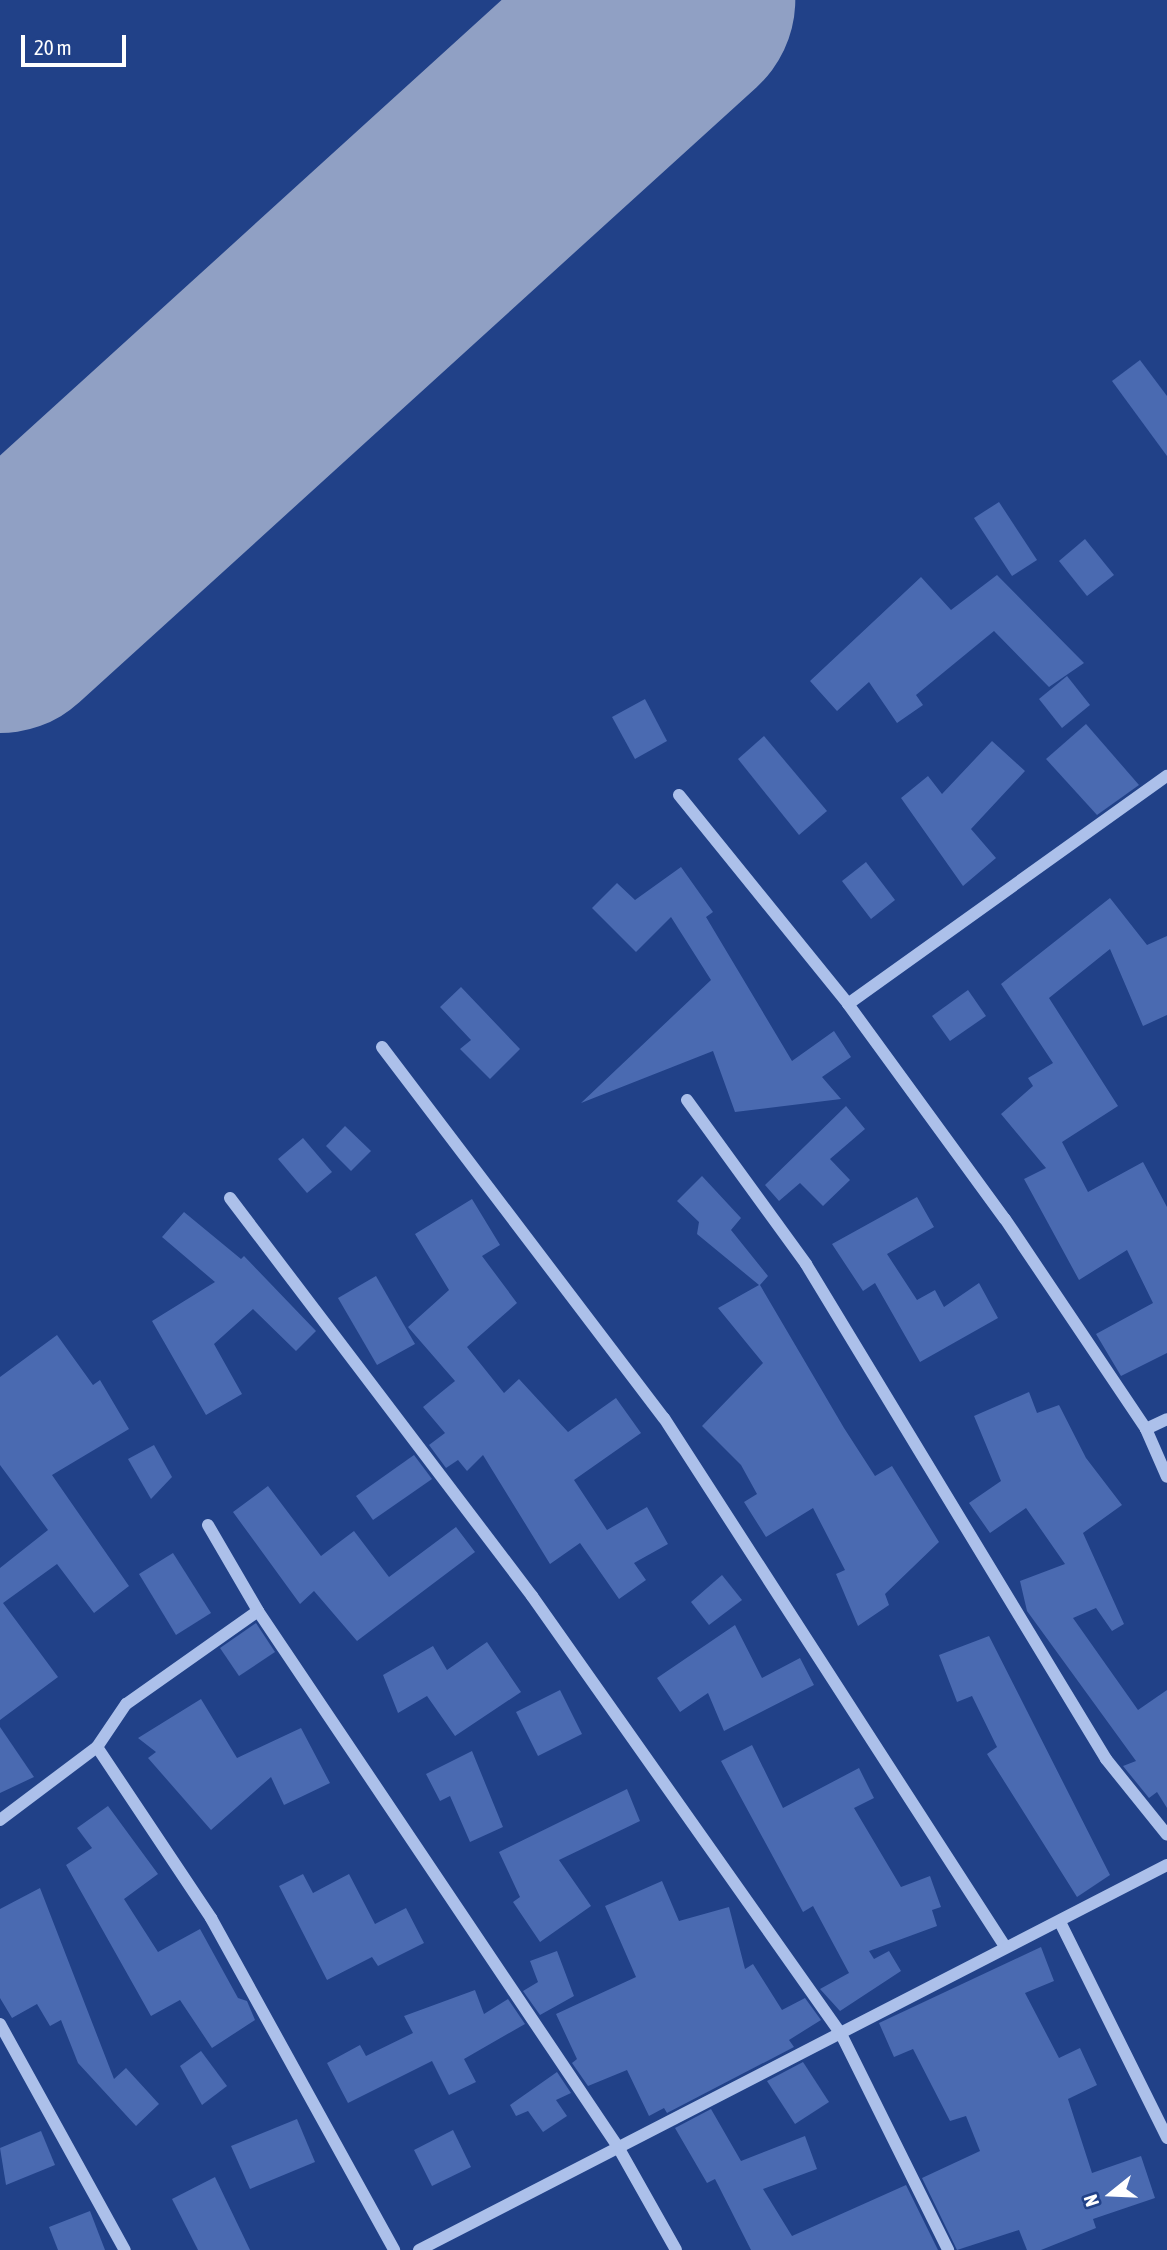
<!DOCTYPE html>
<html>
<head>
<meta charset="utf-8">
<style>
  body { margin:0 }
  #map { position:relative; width:1167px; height:2250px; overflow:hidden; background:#214188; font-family:"Asap Condensed",sans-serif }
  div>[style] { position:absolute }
  .runway>* { height:236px; margin:-118px; padding:0 118px; transform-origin:118px; border-radius:118px; background:#90a0c4 }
  .building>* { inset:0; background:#4a6ab1 }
  .minor>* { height:12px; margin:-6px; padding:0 6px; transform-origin:6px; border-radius:6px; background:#acc0ea }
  span { translate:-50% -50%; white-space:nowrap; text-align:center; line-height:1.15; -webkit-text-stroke:6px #214188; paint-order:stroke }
  .north { position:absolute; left:1076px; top:2159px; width:70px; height:70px; -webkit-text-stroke:5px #214188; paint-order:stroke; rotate:252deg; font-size:19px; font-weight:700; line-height:28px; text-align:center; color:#fff }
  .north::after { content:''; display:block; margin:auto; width:24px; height:32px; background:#fff; clip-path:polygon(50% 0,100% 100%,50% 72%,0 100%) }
  .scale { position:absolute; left:21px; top:35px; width:105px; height:32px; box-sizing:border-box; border:4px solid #fff; border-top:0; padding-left:9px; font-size:21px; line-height:24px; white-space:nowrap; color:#fff; -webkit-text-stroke:5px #214188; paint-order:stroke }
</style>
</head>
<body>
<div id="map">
  <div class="runway">
    <div style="left:0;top:615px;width:915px;rotate:-42.25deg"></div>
  </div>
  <div class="building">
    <div style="clip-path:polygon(1140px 360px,1167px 396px,1167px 456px,1112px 381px)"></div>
    <div style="clip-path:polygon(999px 502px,1037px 560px,1012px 576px,974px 518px)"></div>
    <div style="clip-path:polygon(1085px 539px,1114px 575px,1087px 596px,1059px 561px)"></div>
    <div style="clip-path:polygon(997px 575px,1084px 663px,1049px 687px,994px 631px,916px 695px,923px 705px,897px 723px,869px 682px,837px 711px,810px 681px,921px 577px,951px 610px)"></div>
    <div style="clip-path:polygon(1067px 676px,1090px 705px,1062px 728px,1039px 699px)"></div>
    <div style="clip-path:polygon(645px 699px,667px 741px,635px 759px,612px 717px)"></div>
    <div style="clip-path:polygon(1086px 724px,1139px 785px,1097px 815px,1046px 759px)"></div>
    <div style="clip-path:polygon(764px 736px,827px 811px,799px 835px,738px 759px)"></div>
    <div style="clip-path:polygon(992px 741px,1025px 771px,971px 829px,996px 858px,963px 886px,901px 798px,928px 776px,942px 794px)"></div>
    <div style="clip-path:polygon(866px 862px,895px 900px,871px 919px,842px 881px)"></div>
    <div style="clip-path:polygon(681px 867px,713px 912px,706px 917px,792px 1061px,834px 1031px,851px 1057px,822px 1077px,841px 1099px,735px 1112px,713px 1051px,581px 1103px,711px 980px,671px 917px,636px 952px,592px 908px,617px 883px,635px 900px)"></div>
    <div style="clip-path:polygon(1110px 898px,1147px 945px,1167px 936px,1167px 1015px,1143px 1026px,1110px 949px,1049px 998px,1118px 1106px,1062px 1142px,1088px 1192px,1143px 1162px,1167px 1207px,1167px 1353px,1121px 1376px,1096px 1334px,1153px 1303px,1127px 1250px,1079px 1280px,1024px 1179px,1046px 1168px,1001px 1114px,1033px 1086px,1028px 1078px,1053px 1063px,1001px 984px)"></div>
    <div style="clip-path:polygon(461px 987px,520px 1049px,490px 1079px,460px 1049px,471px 1040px,440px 1007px)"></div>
    <div style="clip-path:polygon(968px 990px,986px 1016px,950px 1041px,932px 1016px)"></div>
    <div style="clip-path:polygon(846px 1106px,865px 1129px,830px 1159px,850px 1180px,823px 1206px,800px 1183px,779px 1201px,765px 1185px)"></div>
    <div style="clip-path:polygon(345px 1126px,371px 1151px,351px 1171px,326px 1146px)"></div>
    <div style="clip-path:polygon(303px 1138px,332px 1172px,307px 1193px,278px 1159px)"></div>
    <div style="clip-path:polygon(702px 1176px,741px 1218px,731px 1230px,768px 1276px,760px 1285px,844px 1428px,875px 1476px,892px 1466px,939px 1542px,885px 1594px,889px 1605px,858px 1626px,836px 1574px,845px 1570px,813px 1508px,766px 1537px,744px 1502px,757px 1494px,741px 1465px,702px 1426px,763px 1363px,718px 1308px,759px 1285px,697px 1234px,699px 1222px,677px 1201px)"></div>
    <div style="clip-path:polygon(917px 1197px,934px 1227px,887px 1254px,917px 1300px,935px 1290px,944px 1307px,979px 1283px,998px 1318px,920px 1362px,875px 1283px,863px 1291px,832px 1244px)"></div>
    <div style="clip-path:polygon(472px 1199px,500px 1245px,482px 1256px,517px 1303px,467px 1347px,504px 1393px,519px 1379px,568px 1432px,616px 1398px,641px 1433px,574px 1480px,607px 1530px,647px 1507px,668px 1544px,634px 1563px,646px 1580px,619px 1599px,580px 1543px,550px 1564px,483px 1455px,467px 1471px,458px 1460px,446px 1468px,429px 1445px,445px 1433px,423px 1407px,455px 1381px,408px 1327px,449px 1290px,415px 1234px)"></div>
    <div style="clip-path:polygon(184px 1212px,241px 1259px,244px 1256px,316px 1331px,296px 1351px,253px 1309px,214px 1344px,242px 1394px,206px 1415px,152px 1321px,215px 1282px,162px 1237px)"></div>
    <div style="clip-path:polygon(376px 1276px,415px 1344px,377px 1365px,338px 1298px)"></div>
    <div style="clip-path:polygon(57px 1335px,93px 1385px,100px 1380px,129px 1429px,52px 1475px,129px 1586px,94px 1613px,57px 1564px,3px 1603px,58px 1677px,0 1720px,0 1568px,48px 1530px,0 1465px,0 1377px)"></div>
    <div style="clip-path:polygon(1029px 1392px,1037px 1413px,1059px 1405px,1086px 1458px,1122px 1505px,1083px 1533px,1124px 1624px,1112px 1631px,1096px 1608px,1073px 1618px,1138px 1710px,1167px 1690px,1167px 1808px,1157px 1792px,1149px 1798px,1123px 1766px,1136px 1761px,1027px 1611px,1020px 1581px,1065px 1564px,1026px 1508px,990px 1533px,969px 1503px,1001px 1481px,974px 1416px)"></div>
    <div style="clip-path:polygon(154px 1445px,172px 1477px,151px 1499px,128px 1459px)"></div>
    <div style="clip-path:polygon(414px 1455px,432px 1479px,373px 1520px,356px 1496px)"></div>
    <div style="clip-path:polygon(268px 1486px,321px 1556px,354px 1531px,389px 1577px,456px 1527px,475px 1552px,357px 1641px,314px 1591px,300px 1604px,233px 1512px)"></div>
    <div style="clip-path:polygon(173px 1553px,211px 1613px,176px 1635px,139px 1574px)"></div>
    <div style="clip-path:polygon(722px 1575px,742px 1600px,709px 1625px,691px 1602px)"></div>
    <div style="clip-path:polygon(256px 1623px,275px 1652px,239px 1676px,220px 1648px)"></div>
    <div style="clip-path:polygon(735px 1625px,762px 1678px,800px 1658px,814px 1685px,724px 1731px,708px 1693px,680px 1712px,657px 1678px)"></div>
    <div style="clip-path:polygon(989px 1636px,1110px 1875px,1077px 1897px,987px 1754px,997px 1747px,972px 1696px,957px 1702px,939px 1655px)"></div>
    <div style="clip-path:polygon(487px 1642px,521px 1692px,455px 1736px,427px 1696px,398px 1713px,383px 1675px,433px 1646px,447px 1670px)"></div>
    <div style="clip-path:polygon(560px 1690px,582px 1734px,538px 1756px,516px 1712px)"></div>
    <div style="clip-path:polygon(201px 1699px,237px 1758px,301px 1728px,330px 1783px,284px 1805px,271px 1777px,211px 1830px,148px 1758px,156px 1752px,138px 1738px)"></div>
    <div style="clip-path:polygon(0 1727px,34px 1777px,0 1793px)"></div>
    <div style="clip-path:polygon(752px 1745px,783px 1808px,859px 1768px,874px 1798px,854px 1808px,901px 1887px,930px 1876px,941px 1907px,932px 1910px,937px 1926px,869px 1951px,874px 1959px,889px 1951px,901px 1971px,840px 2011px,820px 1989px,849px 1973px,813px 1906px,803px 1912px,721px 1761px)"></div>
    <div style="clip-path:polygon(472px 1751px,503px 1827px,470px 1842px,450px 1796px,440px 1801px,426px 1774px)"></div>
    <div style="clip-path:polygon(627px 1789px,640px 1821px,559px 1860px,591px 1906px,540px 1942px,513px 1902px,520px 1897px,499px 1852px)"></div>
    <div style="clip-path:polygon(108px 1806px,158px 1874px,124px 1899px,158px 1952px,200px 1929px,238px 1998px,247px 2001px,255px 2020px,212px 2048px,180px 2000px,151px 2016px,66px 1865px,92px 1848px,77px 1828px)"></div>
    <div style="clip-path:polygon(303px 1874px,313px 1893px,349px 1874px,375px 1924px,406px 1908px,424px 1943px,378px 1966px,372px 1957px,327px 1980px,279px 1886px)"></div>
    <div style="clip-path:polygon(662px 1881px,679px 1921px,729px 1907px,745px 1969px,753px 1964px,782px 2010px,805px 1998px,821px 2020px,789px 2040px,794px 2047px,667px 2113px,664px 2108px,649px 2116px,627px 2070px,588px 2086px,572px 2063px,577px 2059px,556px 2014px,636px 1977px,605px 1906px)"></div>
    <div style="clip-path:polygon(40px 1888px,114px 2079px,126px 2068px,159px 2104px,136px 2126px,78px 2063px,61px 2020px,50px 2026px,37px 2004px,12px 2018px,0 1998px,0 1909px)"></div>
    <div style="clip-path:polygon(1041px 1947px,1054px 1981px,1025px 1993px,1059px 2058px,1080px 2048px,1097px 2085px,1068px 2099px,1092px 2173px,1141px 2156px,1155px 2198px,1093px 2219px,1096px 2228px,1041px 2250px,1027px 2250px,1019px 2230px,957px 2250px,922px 2178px,980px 2151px,966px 2116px,950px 2121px,913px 2049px,894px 2057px,879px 2023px)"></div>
    <div style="clip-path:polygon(557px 1951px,574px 1996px,540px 2015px,523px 1991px,538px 1982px,530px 1961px)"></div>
    <div style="clip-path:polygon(475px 1990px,484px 2014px,508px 1999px,525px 2024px,464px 2059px,476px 2082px,449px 2095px,432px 2061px,348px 2103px,327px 2063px,360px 2045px,366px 2056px,413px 2033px,404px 2016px)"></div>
    <div style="clip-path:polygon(201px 2051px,227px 2086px,202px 2105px,180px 2066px)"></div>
    <div style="clip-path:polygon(803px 2062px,829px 2102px,795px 2124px,767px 2081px)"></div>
    <div style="clip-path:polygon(557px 2072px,571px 2093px,556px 2100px,567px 2116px,543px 2132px,528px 2111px,516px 2116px,510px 2105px)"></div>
    <div style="clip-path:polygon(711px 2109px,741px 2161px,805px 2136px,817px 2169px,763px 2189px,792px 2236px,906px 2185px,938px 2250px,751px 2250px,715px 2179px,707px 2183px,675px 2128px)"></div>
    <div style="clip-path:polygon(297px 2119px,315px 2162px,250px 2189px,231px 2146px)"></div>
    <div style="clip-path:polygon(453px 2130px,471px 2167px,432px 2186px,414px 2150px)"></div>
    <div style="clip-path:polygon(41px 2131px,55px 2165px,6px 2185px,0 2148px)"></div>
    <div style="clip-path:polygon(215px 2177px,250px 2250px,198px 2250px,172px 2199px)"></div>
    <div style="clip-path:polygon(90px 2211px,105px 2250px,58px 2250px,49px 2227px)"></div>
  </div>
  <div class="minor">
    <div style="left:679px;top:795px;width:269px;rotate:51deg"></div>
    <div style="left:848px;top:1004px;width:266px;rotate:53.9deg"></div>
    <div style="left:1005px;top:1219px;width:253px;rotate:56.1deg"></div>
    <div style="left:1146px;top:1429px;width:52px;rotate:66.4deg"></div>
    <div style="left:848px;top:1004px;width:392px;rotate:-35.6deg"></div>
    <div style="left:382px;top:1047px;width:466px;rotate:52.8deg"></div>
    <div style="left:664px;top:1418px;width:627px;rotate:57.17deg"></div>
    <div style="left:687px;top:1100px;width:203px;rotate:54deg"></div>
    <div style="left:806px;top:1264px;width:579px;rotate:58.78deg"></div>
    <div style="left:1106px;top:1759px;width:97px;rotate:51.2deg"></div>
    <div style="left:230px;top:1198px;width:500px;rotate:52.8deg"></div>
    <div style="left:532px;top:1596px;width:536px;rotate:54.8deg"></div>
    <div style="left:841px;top:2034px;width:241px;rotate:63.6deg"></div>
    <div style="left:1146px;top:1429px;width:23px;rotate:-25deg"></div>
    <div style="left:208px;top:1525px;width:99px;rotate:59.8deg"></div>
    <div style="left:258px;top:1611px;width:646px;rotate:56.11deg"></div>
    <div style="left:618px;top:2147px;width:118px;rotate:60.6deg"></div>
    <div style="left:258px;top:1611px;width:161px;rotate:144.8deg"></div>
    <div style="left:126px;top:1704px;width:52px;rotate:124deg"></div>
    <div style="left:97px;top:1747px;width:206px;rotate:56.3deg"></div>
    <div style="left:211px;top:1918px;width:379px;rotate:61.1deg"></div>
    <div style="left:0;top:1820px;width:121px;rotate:-37deg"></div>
    <div style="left:1061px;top:1924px;width:239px;rotate:63.6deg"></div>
    <div style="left:0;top:2024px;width:258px;rotate:61.1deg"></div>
    <div style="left:419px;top:2250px;width:841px;rotate:-27.24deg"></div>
  </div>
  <div class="north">N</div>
  <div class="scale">20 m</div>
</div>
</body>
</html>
